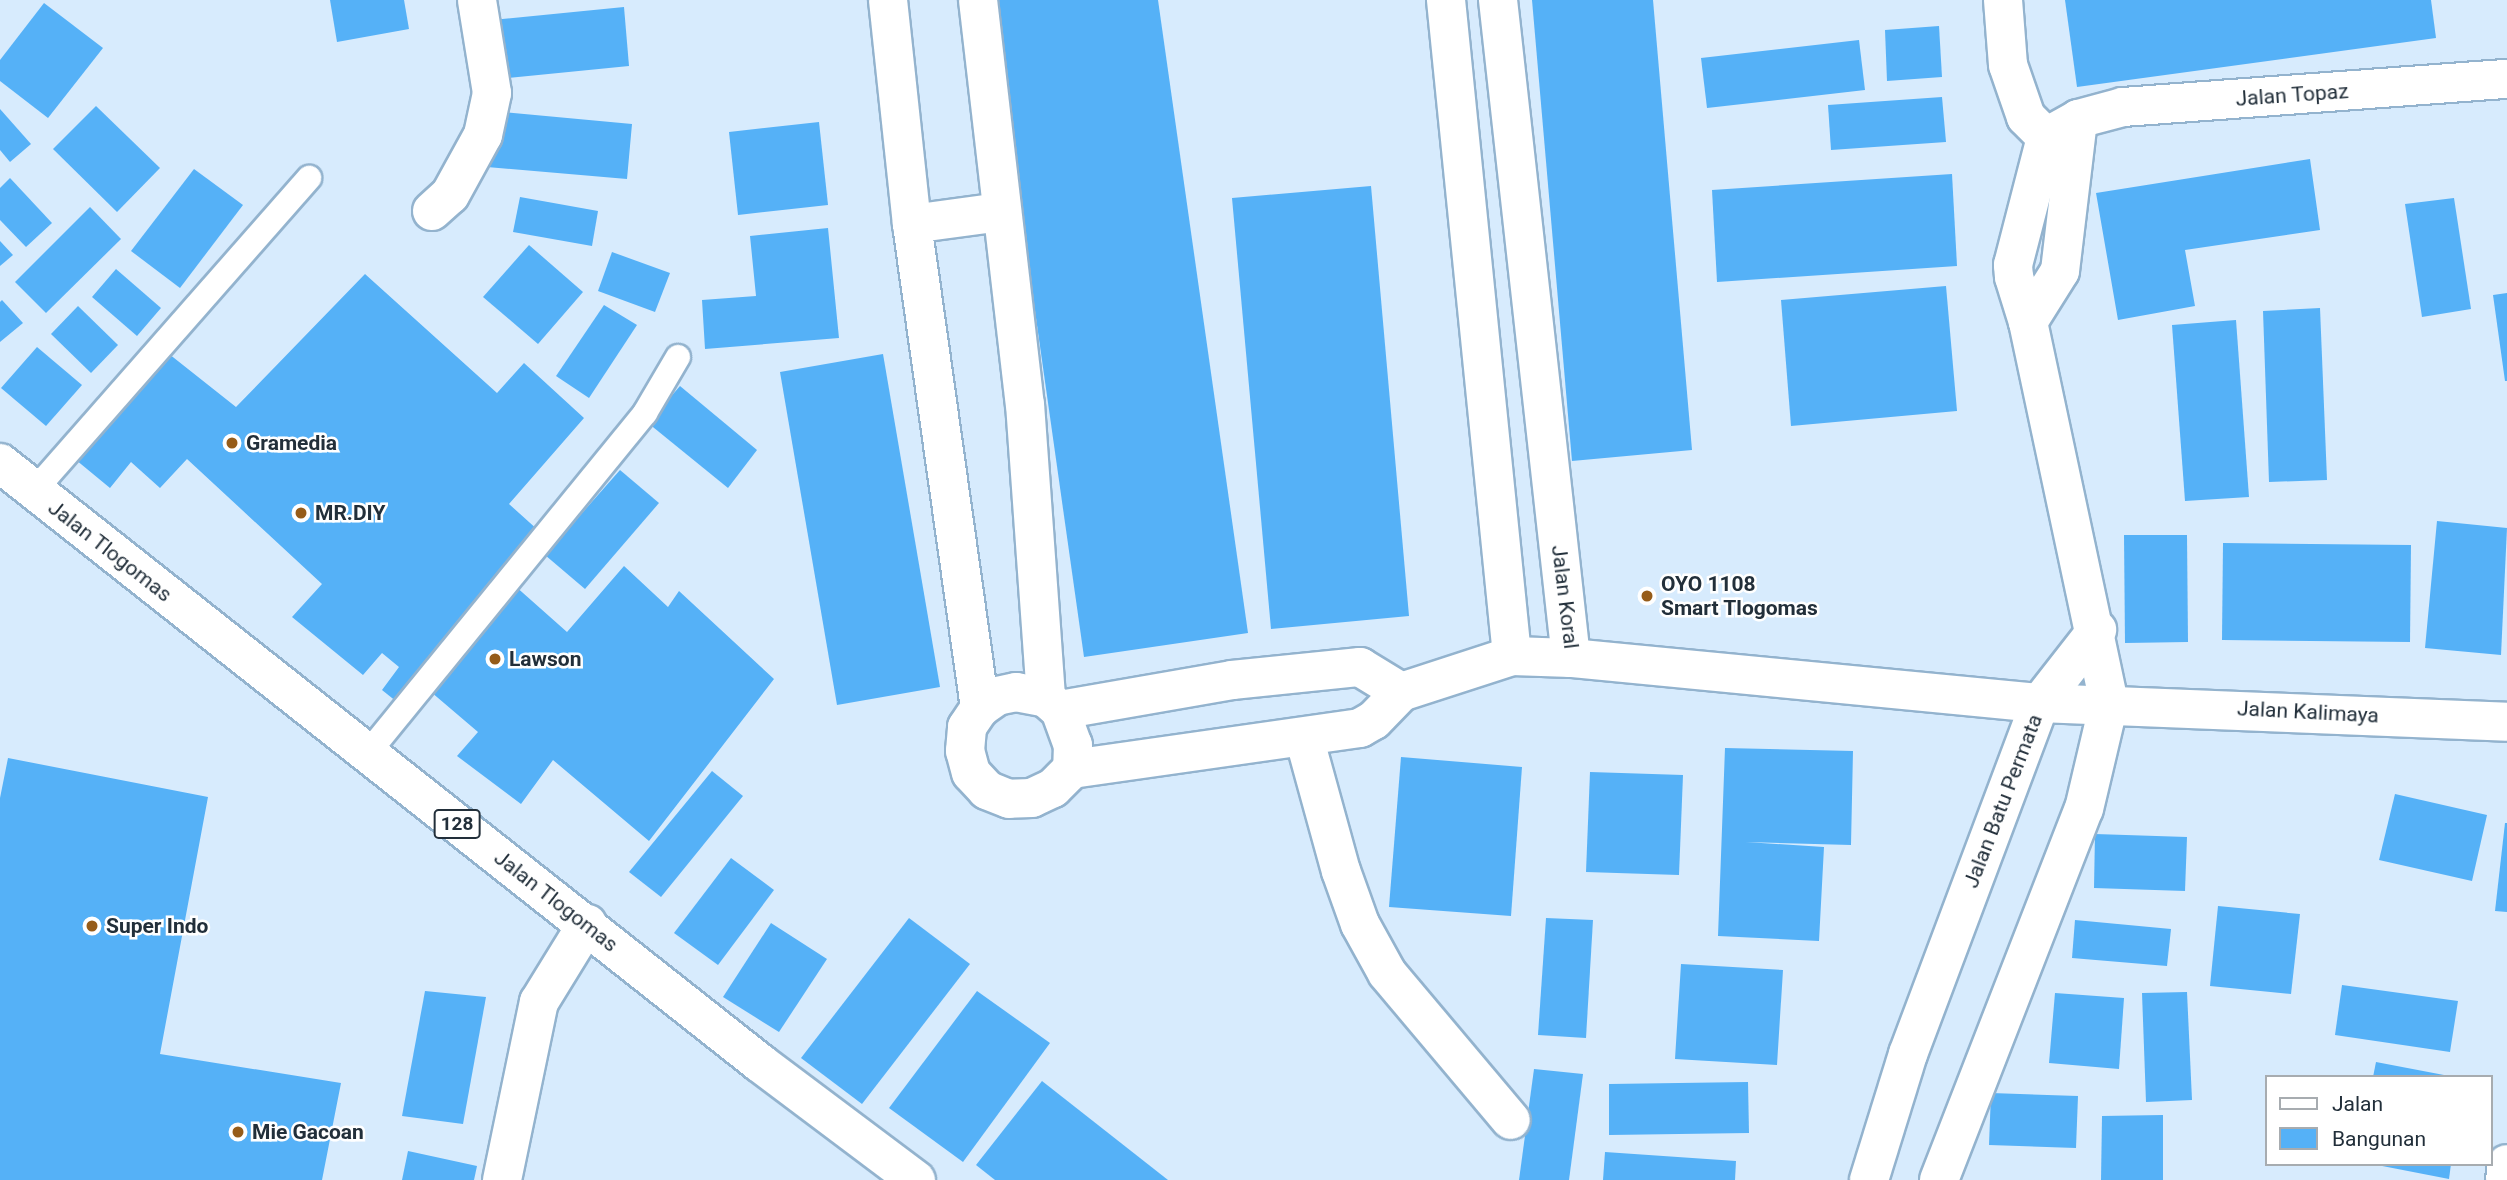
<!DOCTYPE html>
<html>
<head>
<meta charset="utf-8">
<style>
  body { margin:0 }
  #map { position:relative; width:2507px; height:1180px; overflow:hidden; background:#d7ebfd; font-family:Roboto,sans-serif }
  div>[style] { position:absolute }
  .building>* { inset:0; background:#55b1f7 }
  .roads { filter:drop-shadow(2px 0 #93b3ce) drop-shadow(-2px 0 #93b3ce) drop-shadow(0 2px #93b3ce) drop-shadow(0 -2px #93b3ce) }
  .lane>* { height:24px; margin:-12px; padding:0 12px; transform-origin:12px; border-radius:12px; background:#fff }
  .street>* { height:38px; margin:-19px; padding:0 19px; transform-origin:19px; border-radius:19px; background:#fff }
  .primary>* { height:38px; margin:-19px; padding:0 19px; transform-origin:19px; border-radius:19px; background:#fff }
  .dots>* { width:19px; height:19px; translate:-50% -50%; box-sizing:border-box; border:4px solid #fff; border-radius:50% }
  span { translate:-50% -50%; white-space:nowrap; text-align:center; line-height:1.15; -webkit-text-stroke:5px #fff; paint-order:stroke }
  .shield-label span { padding:2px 5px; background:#fff; border:2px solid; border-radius:5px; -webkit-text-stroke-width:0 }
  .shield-label { font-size:19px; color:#222f3a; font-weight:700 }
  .street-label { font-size:21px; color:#222f3a }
  .poi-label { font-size:21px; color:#222f3a; font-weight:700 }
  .left { translate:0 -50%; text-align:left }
  .legend { position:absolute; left:2265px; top:1075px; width:228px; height:91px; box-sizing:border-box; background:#fff; border:2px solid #a7acb0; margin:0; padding:9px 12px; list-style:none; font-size:21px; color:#222f3a }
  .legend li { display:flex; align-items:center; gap:14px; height:35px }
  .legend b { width:35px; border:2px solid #a7acb0 }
</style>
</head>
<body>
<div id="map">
  <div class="building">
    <div style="clip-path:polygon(330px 0,404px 0,409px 29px,337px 42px)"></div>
    <div style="clip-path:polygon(991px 0,1158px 0,1248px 633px,1084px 657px)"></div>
    <div style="clip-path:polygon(1532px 0,1653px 0,1692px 450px,1572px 461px)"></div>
    <div style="clip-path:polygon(2065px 0,2431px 0,2436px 38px,2077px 87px)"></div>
    <div style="clip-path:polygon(44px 3px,103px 48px,48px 118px,0 81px,0 60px)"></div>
    <div style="clip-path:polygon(624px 7px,629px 66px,498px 79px,492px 20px)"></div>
    <div style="clip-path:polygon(1939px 26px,1942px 77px,1887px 81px,1885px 30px)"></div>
    <div style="clip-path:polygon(1859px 40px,1865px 90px,1707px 108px,1701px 58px)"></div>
    <div style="clip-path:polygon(1942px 97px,1946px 142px,1831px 150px,1828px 105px)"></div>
    <div style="clip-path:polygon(96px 106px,160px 168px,117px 212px,53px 149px)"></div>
    <div style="clip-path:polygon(0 109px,31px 144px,10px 162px,0 150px)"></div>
    <div style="clip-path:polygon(492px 111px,632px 124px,627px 179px,487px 167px)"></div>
    <div style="clip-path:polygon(819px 122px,828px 205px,738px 215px,729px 132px)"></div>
    <div style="clip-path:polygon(2310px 159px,2320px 230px,2185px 250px,2195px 306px,2118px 320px,2096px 193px)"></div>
    <div style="clip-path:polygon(194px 169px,243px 205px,180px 288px,131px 251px)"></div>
    <div style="clip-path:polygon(1952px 174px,1957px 266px,1717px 282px,1712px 190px)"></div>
    <div style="clip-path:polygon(10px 178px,52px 223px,26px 247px,0 220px,0 188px)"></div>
    <div style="clip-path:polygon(1371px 186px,1409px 616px,1271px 629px,1232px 198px)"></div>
    <div style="clip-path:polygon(520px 197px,598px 211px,592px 246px,513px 232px)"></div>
    <div style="clip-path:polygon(2454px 198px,2471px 309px,2422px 317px,2405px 204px)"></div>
    <div style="clip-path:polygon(90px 207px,121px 239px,46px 313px,15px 282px)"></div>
    <div style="clip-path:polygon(828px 228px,839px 338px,705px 349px,702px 300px,756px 296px,750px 236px)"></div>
    <div style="clip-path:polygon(0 241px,13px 255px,0 266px)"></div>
    <div style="clip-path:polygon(529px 245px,583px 292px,538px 344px,483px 297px)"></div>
    <div style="clip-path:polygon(612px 252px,670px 273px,655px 312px,598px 291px)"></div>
    <div style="clip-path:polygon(116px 269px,161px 308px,137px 336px,92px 297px)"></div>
    <div style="clip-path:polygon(365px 274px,497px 393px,524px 363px,584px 418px,509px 504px,539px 531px,402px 706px,382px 690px,399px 667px,382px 653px,363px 675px,292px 617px,322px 584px,187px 459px,160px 488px,131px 462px,110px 488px,70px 455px,164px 350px,236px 407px)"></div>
    <div style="clip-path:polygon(1946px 286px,1957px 411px,1791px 426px,1781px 300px)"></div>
    <div style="clip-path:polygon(2507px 293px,2507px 381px,2505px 381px,2493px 295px)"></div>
    <div style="clip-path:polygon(2px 300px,23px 323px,0 342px,0 302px)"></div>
    <div style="clip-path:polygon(604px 305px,637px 325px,589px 398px,556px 376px)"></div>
    <div style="clip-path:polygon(78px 306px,118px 345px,91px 373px,51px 334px)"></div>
    <div style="clip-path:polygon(2320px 308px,2327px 480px,2269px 482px,2263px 311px)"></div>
    <div style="clip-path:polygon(2236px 320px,2249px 497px,2185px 501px,2172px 325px)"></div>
    <div style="clip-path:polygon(37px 347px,82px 385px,46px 426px,1px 388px)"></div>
    <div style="clip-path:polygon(883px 354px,940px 687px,837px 705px,780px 372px)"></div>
    <div style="clip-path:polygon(680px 386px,757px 450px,728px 488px,648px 423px)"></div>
    <div style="clip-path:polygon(620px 470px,659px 503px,585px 589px,545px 555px)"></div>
    <div style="clip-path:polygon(2437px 521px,2507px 528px,2501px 655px,2425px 648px)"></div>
    <div style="clip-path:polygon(2124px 535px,2187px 535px,2188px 642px,2125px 643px)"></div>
    <div style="clip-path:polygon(2223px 543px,2411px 545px,2410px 642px,2222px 640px)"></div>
    <div style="clip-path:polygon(624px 566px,668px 607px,679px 591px,774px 679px,649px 841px,553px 760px,521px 804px,457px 756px,478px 732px,424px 686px,514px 585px,567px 632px)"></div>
    <div style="clip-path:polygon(1725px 748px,1853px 751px,1851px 845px,1746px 842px,1824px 847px,1819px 941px,1718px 936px)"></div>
    <div style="clip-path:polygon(1401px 757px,1522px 767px,1511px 916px,1389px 907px)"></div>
    <div style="clip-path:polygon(8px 758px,208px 797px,160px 1054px,341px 1083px,322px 1180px,0 1180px,0 798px)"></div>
    <div style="clip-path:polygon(712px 771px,743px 796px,661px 897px,629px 872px)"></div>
    <div style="clip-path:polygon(1590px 772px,1683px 775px,1679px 875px,1586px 872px)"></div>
    <div style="clip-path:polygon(2395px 794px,2487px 815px,2472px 881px,2379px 860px)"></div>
    <div style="clip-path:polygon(2505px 823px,2507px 823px,2507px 912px,2495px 911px)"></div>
    <div style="clip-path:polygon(2095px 834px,2187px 837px,2185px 891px,2094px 888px)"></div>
    <div style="clip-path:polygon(731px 858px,774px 890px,718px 965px,674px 933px)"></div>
    <div style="clip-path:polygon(2218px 906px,2300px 914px,2291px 994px,2210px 986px)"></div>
    <div style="clip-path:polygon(909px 918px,970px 964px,862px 1104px,801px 1058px)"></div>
    <div style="clip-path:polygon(1546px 918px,1593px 920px,1586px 1038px,1538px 1035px)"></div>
    <div style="clip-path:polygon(2075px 920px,2171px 929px,2167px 966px,2072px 958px)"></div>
    <div style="clip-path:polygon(771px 923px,827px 959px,779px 1032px,723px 997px)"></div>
    <div style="clip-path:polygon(1681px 964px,1783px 970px,1777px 1065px,1675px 1059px)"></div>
    <div style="clip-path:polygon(2342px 985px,2458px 1001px,2450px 1052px,2335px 1035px)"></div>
    <div style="clip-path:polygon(425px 991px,486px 997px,463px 1124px,402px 1116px)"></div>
    <div style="clip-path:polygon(977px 991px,1050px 1043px,963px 1162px,889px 1108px)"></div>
    <div style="clip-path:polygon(2187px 992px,2192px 1100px,2146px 1102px,2142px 993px)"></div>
    <div style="clip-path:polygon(2055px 993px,2124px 998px,2119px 1069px,2049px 1063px)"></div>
    <div style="clip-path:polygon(2376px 1062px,2444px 1075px,2444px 1077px,2373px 1077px)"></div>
    <div style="clip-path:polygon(1534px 1069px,1583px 1074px,1569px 1180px,1519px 1180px)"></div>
    <div style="clip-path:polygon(1042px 1081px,1168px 1180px,995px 1180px,976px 1165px)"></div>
    <div style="clip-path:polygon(1748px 1082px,1749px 1133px,1609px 1135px,1609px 1084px)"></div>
    <div style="clip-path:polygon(1991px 1093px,2078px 1096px,2076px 1148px,1989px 1145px)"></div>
    <div style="clip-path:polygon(2163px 1115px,2163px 1180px,2101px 1180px,2102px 1116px)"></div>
    <div style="clip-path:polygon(408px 1151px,477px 1166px,474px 1180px,402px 1180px)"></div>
    <div style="clip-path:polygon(1605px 1152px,1736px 1161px,1735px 1180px,1603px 1180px)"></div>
    <div style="clip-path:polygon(2372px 1164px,2451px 1164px,2449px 1179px)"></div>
  </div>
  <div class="roads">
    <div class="lane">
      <div style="left:34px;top:491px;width:417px;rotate:-48.7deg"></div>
      <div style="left:367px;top:754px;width:440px;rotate:-50.8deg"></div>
      <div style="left:645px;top:413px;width:65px;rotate:-59.5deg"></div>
    </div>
    <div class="street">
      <div style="left:888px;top:0;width:225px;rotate:83.9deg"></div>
      <div style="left:912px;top:224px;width:489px;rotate:82deg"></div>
      <div style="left:978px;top:0;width:407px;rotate:83.4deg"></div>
      <div style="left:1025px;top:404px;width:295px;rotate:85.9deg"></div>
      <div style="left:1446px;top:0;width:659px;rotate:84.25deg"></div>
      <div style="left:1498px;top:0;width:662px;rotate:83.67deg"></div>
      <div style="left:1571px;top:658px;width:471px;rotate:5.5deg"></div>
      <div style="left:2040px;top:703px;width:467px;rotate:2.3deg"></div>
      <div style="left:2003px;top:0;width:65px;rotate:85.6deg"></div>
      <div style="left:2008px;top:65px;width:55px;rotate:70.9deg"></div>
      <div style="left:2026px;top:117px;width:28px;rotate:45deg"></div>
      <div style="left:2046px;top:137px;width:27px;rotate:22deg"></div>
      <div style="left:432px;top:211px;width:24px;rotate:-42deg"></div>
      <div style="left:450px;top:195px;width:68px;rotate:-61.2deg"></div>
      <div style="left:483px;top:135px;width:43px;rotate:-77.9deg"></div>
      <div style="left:492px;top:93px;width:94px;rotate:-99.2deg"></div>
      <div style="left:912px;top:224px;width:90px;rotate:-7.7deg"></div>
      <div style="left:2028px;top:322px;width:60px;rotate:-57.9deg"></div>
      <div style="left:2060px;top:271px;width:153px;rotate:-83.2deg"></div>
      <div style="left:1016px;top:692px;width:31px;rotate:11deg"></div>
      <div style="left:1046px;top:698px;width:18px;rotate:41deg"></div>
      <div style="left:1060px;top:710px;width:37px;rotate:70deg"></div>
      <div style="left:1073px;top:745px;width:24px;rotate:92deg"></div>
      <div style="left:1072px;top:769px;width:27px;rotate:135deg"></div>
      <div style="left:1053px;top:788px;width:23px;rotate:155deg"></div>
      <div style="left:1032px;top:798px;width:23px;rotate:178deg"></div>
      <div style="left:1009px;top:799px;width:24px;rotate:-158deg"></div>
      <div style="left:987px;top:790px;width:23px;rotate:-133deg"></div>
      <div style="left:971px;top:773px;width:23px;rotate:-105deg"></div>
      <div style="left:965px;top:751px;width:24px;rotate:-85deg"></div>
      <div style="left:967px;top:727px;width:23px;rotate:-56deg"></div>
      <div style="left:980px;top:708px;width:21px;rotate:-35deg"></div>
      <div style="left:997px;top:696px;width:19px;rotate:-12deg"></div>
      <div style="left:1060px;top:710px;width:175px;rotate:-9.9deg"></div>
      <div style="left:1232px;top:680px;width:129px;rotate:-5.8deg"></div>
      <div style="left:1360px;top:667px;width:48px;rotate:31.4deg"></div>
      <div style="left:1304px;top:737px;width:139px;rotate:74.6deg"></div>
      <div style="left:1341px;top:871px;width:56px;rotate:70.3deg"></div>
      <div style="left:1360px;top:924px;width:56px;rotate:61.1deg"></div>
      <div style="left:1387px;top:973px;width:192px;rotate:49.9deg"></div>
      <div style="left:1072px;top:769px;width:291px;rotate:-8.1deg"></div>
      <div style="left:1360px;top:728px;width:16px;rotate:-30deg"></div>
      <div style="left:1374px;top:720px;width:39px;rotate:-46deg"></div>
      <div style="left:1401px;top:692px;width:117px;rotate:-18deg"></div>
      <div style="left:1512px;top:656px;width:59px;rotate:1.9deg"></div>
      <div style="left:502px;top:1180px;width:182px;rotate:-78.3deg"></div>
      <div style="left:539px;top:1002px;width:92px;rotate:-58.4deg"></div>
      <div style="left:1869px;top:1180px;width:132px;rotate:-72.8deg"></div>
      <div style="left:1908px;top:1054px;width:375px;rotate:-69.4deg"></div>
      <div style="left:2040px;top:703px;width:93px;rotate:-52deg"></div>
      <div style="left:1939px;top:1180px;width:398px;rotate:-68.7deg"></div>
      <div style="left:2084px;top:809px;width:109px;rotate:-76.7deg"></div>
      <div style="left:2109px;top:703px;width:390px;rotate:-102deg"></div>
      <div style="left:2028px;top:322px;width:47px;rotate:-107.3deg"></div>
      <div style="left:2014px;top:277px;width:12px;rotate:-95deg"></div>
      <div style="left:2013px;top:265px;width:132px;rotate:-75.5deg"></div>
      <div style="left:2046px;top:137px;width:37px;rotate:-29deg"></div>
      <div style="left:2078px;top:119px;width:47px;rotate:-14.9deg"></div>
      <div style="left:2123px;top:107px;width:385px;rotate:-4.2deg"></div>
      <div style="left:2505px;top:1180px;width:16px;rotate:-83deg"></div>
    </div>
    <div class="primary">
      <div style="left:0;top:463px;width:968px;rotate:38.29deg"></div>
      <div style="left:760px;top:1063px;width:195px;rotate:36.9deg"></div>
    </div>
  </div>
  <div class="dots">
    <div style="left:232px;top:443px;background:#965c19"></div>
    <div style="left:301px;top:513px;background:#965c19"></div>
    <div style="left:1647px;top:596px;background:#965c19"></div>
    <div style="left:495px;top:659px;background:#965c19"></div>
    <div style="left:92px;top:926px;background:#965c19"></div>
    <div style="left:238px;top:1132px;background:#965c19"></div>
  </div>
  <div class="shield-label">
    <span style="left:457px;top:824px">128</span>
  </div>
  <div class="street-label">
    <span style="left:2292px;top:95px;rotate:-4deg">Jalan Topaz</span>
    <span style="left:110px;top:551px;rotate:38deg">Jalan Tlogomas</span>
    <span style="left:1565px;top:597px;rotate:83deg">Jalan Koral</span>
    <span style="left:2308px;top:712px;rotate:3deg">Jalan Kalimaya</span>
    <span style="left:2003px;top:801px;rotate:-69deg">Jalan Batu Permata</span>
    <span style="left:556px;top:901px;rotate:38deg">Jalan Tlogomas</span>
  </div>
  <div class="poi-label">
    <span class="left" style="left:246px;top:443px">Gramedia</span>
    <span class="left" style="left:315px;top:513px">MR.DIY</span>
    <span class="left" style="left:1661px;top:596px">OYO 1108<br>Smart Tlogomas</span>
    <span class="left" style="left:509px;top:659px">Lawson</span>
    <span class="left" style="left:106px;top:926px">Super Indo</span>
    <span class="left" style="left:252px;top:1132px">Mie Gacoan</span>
  </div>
  <ul class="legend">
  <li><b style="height:9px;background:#fff"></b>Jalan</li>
  <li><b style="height:19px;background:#55b1f7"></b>Bangunan</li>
  </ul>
</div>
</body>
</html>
